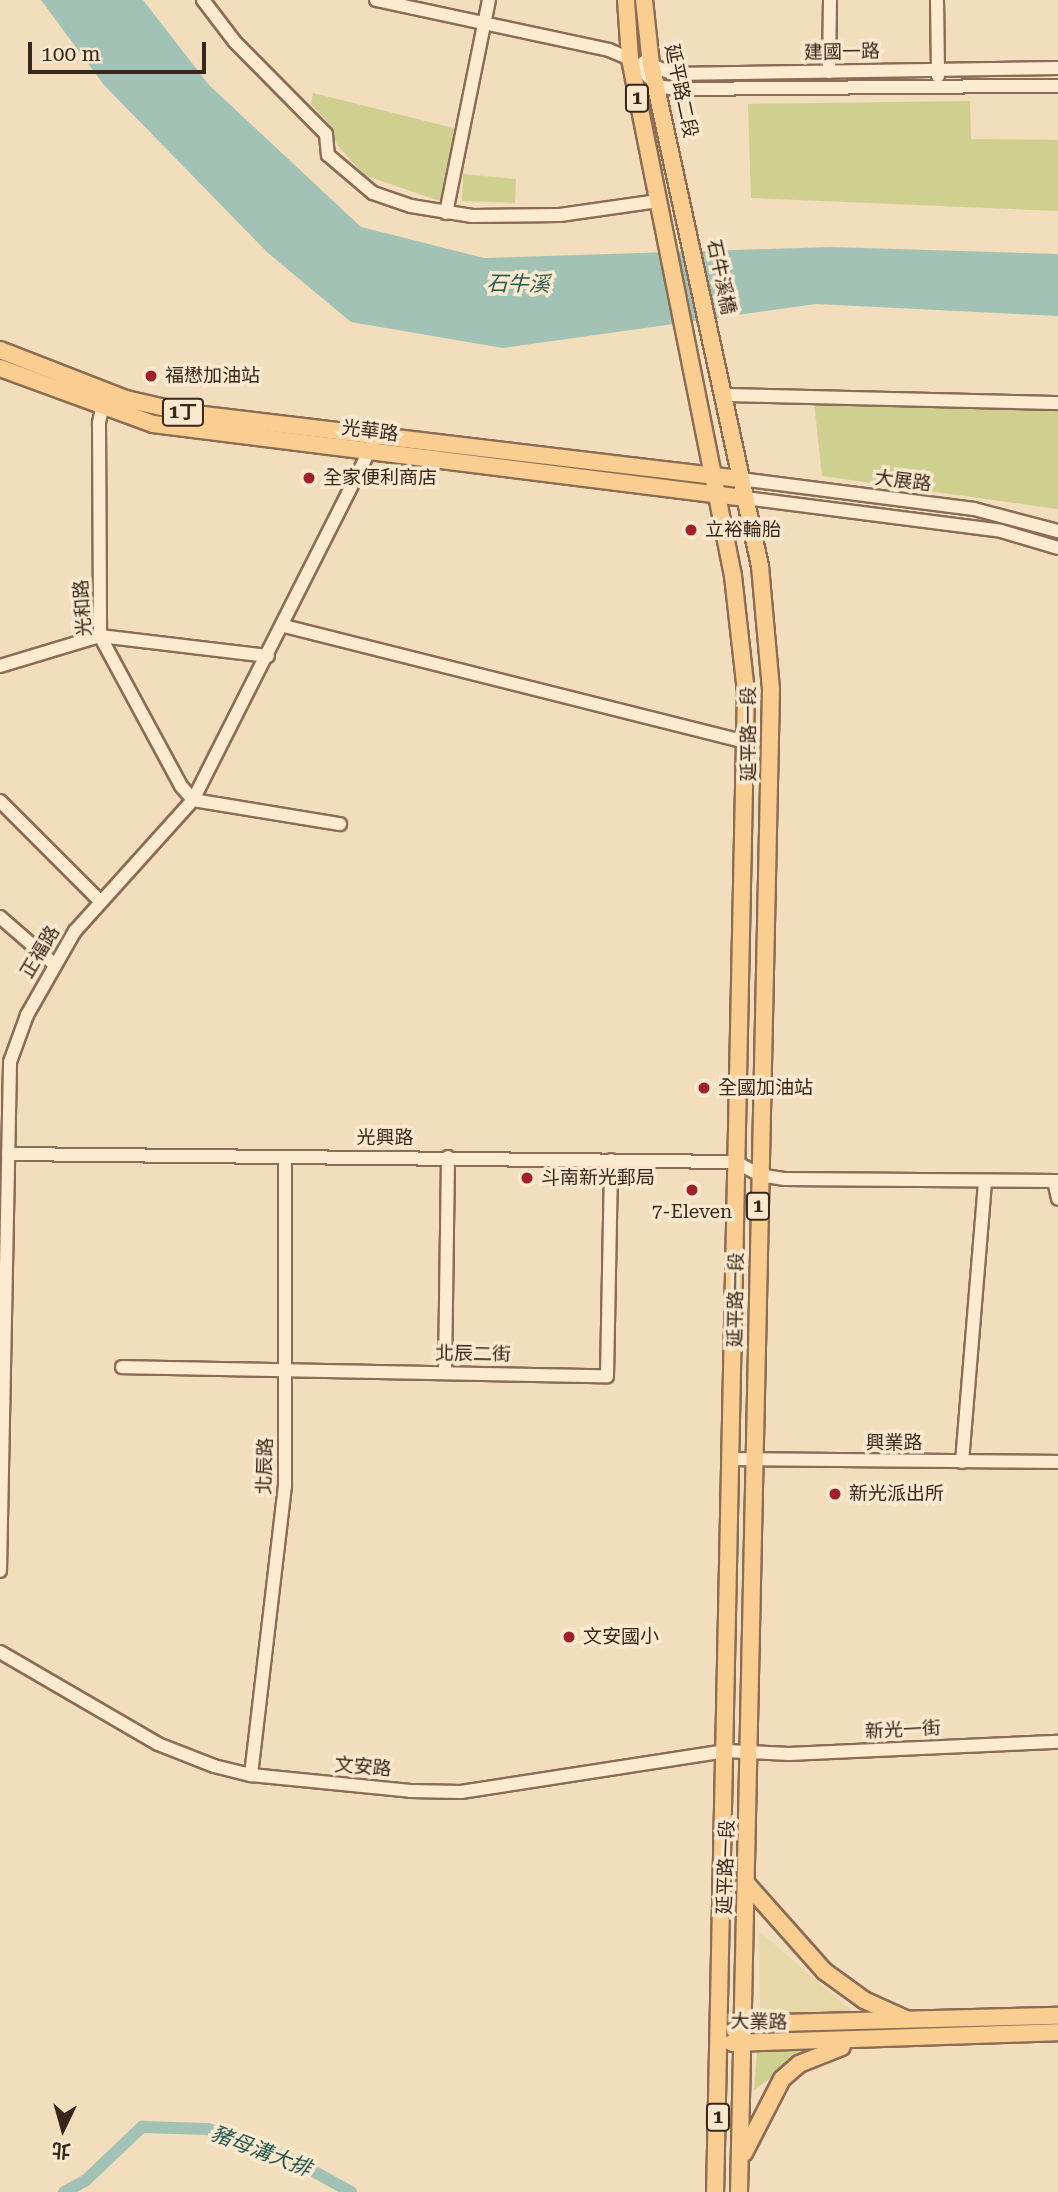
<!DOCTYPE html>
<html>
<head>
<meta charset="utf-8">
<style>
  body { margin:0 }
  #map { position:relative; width:1058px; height:2192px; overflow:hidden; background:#f2ddbc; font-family:"Roboto Serif","Noto Sans TC",serif }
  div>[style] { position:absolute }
  .farmland>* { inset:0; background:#e8d8a9 }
  .green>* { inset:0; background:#cfd090 }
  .water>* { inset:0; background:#a1c2b5 }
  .canal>* { height:12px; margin:-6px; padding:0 6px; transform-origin:6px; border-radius:6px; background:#a1c2b5 }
  .roads { filter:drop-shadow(2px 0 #8b6c54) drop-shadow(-2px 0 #8b6c54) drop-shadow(0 2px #8b6c54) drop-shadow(0 -2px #8b6c54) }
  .minor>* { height:12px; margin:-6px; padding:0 6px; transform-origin:6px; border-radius:6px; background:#fcebd0 }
  .major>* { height:16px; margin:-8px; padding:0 8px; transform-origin:8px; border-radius:8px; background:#f9ce90 }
  .dots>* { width:19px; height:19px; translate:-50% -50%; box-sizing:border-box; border:4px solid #f8e8cd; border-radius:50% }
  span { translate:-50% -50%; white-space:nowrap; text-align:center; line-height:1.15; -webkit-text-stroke:7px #f8e8cd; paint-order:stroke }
  .shield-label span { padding:2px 5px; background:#f8e8cd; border:2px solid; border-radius:5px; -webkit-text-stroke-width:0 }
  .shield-label { font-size:18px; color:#39261a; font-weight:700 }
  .street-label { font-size:19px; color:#39261a }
  .poi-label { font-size:19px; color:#39261a }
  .left { translate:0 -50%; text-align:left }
  .water-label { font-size:21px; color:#285a52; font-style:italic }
  .north { position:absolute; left:28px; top:2094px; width:70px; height:70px; -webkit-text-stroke:5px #f8e8cd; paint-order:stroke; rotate:185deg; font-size:19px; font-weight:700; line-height:28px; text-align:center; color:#39261a }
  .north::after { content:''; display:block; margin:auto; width:24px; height:32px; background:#39261a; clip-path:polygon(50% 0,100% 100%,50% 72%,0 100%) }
  .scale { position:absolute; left:28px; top:42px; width:178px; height:32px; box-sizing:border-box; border:4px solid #39261a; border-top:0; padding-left:9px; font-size:21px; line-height:24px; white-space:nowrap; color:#39261a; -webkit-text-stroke:5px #f8e8cd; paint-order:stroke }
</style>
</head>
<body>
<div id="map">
  <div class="farmland">
    <div style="clip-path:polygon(759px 1931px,858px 2016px,760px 2015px)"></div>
  </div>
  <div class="green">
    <div style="clip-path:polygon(313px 93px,457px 129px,440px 201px,364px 175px,337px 145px,331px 126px,311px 104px)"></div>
    <div style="clip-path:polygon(970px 101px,971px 139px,1058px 140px,1058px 211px,751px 198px,748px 104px)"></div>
    <div style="clip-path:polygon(463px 174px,516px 179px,515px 203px,462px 201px)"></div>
    <div style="clip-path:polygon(814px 402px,1058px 409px,1058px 509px,822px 476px)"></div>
    <div style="clip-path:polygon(809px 2050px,754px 2090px,757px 2051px)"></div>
  </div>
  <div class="water">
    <div style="clip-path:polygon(41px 0,143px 0,209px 85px,361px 227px,484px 258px,830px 247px,1058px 254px,1058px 316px,816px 304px,503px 348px,351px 322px,268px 253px,104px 85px)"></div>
  </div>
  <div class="canal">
    <div style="left:64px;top:2192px;width:24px;rotate:-28deg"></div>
    <div style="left:85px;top:2181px;width:79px;rotate:-43.5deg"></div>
    <div style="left:142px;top:2127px;width:66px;rotate:1.7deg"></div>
    <div style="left:208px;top:2129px;width:95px;rotate:20.3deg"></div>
    <div style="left:297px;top:2162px;width:62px;rotate:29.1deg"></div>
  </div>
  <div class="roads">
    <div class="minor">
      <div style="left:203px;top:0;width:53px;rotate:52.7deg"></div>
      <div style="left:235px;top:42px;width:129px;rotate:45.3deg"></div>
      <div style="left:326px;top:134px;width:21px;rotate:85deg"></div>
      <div style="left:328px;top:155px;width:59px;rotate:40.2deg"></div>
      <div style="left:373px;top:193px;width:40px;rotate:18.9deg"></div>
      <div style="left:411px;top:206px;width:62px;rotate:9.3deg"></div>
      <div style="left:472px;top:216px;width:88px;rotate:-0.7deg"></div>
      <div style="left:560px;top:215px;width:99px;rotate:-8.1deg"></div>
      <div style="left:376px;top:0;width:238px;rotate:12.1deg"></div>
      <div style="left:609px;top:50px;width:23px;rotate:23deg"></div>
      <div style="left:630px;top:59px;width:39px;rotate:44deg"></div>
      <div style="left:658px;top:86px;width:19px;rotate:9deg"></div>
      <div style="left:677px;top:89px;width:381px;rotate:-0.5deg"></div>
      <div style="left:937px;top:0;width:76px;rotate:89.2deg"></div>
      <div style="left:644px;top:62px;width:31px;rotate:22deg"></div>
      <div style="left:673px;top:74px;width:385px;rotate:-0.9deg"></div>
      <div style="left:829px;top:72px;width:72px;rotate:-89.2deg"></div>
      <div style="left:446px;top:213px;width:217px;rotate:-78.6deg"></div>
      <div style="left:724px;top:395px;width:334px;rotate:1.4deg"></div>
      <div style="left:104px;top:399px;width:25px;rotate:102deg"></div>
      <div style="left:99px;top:423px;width:213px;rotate:89.7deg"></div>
      <div style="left:100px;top:636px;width:170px;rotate:61.6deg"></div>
      <div style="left:181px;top:786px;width:18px;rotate:49deg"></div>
      <div style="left:193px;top:800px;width:149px;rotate:9.3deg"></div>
      <div style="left:740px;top:479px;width:236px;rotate:7.3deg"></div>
      <div style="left:974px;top:509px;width:87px;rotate:14.7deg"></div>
      <div style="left:745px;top:498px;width:258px;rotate:7.3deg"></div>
      <div style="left:1001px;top:531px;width:59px;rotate:16.6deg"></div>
      <div style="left:284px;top:626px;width:475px;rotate:14.1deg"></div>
      <div style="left:0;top:666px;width:104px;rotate:-16.7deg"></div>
      <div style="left:100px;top:636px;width:169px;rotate:6.8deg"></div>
      <div style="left:0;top:801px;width:141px;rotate:45deg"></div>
      <div style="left:0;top:917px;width:70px;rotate:41deg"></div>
      <div style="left:8px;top:1154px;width:728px;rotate:0.63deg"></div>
      <div style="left:736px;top:1162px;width:26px;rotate:29deg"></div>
      <div style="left:759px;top:1175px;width:26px;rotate:9deg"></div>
      <div style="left:785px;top:1179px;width:273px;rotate:0.4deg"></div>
      <div style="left:1054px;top:1181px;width:18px;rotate:77deg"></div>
      <div style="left:122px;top:1367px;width:485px;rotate:1.1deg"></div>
      <div style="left:607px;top:1376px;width:216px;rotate:-88.9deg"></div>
      <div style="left:445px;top:1373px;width:216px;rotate:-89.2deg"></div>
      <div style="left:731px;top:1459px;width:327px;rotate:0.5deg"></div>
      <div style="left:962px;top:1462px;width:281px;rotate:-85.3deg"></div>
      <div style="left:0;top:1571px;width:509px;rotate:-88.87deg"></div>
      <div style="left:10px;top:1062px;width:50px;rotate:-70.1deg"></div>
      <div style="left:27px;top:1015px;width:97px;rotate:-60.3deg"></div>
      <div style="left:75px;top:931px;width:176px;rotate:-48deg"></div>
      <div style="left:193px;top:800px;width:398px;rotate:-63.2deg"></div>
      <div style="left:0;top:1652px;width:183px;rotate:30.2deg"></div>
      <div style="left:158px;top:1744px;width:60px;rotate:21.4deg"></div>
      <div style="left:214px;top:1766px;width:38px;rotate:14deg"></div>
      <div style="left:251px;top:1775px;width:160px;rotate:5.7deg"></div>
      <div style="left:410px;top:1791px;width:51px;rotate:1.1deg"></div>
      <div style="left:461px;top:1792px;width:268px;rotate:-8.8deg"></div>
      <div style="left:726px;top:1751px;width:63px;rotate:2.7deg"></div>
      <div style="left:789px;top:1754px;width:269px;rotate:-2.6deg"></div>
      <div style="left:251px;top:1775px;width:291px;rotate:-83.3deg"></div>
      <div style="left:285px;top:1486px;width:329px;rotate:-90deg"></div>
    </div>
    <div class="major">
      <div style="left:626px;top:0;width:59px;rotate:86.1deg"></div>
      <div style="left:630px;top:59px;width:527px;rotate:78.73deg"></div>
      <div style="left:733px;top:576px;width:116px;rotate:83.6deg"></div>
      <div style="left:746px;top:691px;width:1501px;rotate:91.18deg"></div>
      <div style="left:644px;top:0;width:64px;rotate:83.8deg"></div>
      <div style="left:651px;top:64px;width:514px;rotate:77.75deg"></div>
      <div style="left:760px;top:566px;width:124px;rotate:84.9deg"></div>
      <div style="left:771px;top:690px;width:1502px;rotate:91.22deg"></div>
      <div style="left:0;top:350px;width:135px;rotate:21.3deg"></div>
      <div style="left:126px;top:399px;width:63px;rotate:12.9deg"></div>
      <div style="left:187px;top:413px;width:557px;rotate:6.81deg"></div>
      <div style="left:0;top:368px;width:163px;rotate:20.1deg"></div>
      <div style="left:153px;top:424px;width:597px;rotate:7.13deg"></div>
      <div style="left:746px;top:1883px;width:118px;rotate:48.4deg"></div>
      <div style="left:824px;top:1971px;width:49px;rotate:35.9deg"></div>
      <div style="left:864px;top:2000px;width:46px;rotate:24.3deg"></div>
      <div style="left:735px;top:2030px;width:9px;rotate:-41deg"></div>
      <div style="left:742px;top:2024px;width:316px;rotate:-1.5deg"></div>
      <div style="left:732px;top:2043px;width:326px;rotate:-1.9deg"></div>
      <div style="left:744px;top:2153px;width:83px;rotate:-62.8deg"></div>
      <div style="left:782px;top:2079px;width:23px;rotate:-41deg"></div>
      <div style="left:799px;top:2064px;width:46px;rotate:-21.6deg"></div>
    </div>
  </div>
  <div class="dots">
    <div style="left:151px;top:376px;background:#9f1f2c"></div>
    <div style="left:309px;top:478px;background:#9f1f2c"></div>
    <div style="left:691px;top:530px;background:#9f1f2c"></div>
    <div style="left:704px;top:1088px;background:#9f1f2c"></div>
    <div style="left:527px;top:1178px;background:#9f1f2c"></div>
    <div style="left:692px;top:1190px;background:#9f1f2c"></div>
    <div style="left:835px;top:1494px;background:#9f1f2c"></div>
    <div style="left:569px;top:1637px;background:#9f1f2c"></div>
  </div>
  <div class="shield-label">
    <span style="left:637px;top:98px">1</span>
    <span style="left:183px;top:412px">1丁</span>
    <span style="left:758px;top:1206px">1</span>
    <span style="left:718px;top:2117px">1</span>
  </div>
  <div class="street-label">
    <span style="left:842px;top:52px;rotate:-1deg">建國一路</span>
    <span style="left:681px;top:91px;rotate:78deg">延平路二段</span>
    <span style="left:721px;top:277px;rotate:78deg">石牛溪橋</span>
    <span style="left:370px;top:431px;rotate:7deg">光華路</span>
    <span style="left:903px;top:481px;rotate:7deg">大展路</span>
    <span style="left:83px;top:608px;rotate:-94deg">光和路</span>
    <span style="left:749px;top:734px;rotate:-90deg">延平路一段</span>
    <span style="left:40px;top:952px;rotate:-59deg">正福路</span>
    <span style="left:385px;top:1138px">光興路</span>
    <span style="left:736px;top:1300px;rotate:-89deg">延平路一段</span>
    <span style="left:473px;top:1354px;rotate:1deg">北辰二街</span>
    <span style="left:894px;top:1443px">興業路</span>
    <span style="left:265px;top:1466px;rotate:-88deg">北辰路</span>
    <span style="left:903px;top:1730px;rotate:-3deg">新光一街</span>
    <span style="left:363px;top:1767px;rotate:5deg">文安路</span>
    <span style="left:726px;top:1867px;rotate:-88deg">延平路一段</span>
    <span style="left:759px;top:2022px;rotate:1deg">大業路</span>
  </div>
  <div class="poi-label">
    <span class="left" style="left:165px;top:376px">福懋加油站</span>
    <span class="left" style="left:323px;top:478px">全家便利商店</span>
    <span class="left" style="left:705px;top:530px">立裕輪胎</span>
    <span class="left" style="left:718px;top:1088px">全國加油站</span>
    <span class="left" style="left:541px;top:1178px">斗南新光郵局</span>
    <span style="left:692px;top:1212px">7-Eleven</span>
    <span class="left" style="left:849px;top:1494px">新光派出所</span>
    <span class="left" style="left:583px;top:1637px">文安國小</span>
  </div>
  <div class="water-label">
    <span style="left:518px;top:284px;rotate:1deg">石牛溪</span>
    <span style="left:261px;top:2151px;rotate:21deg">豬母溝大排</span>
  </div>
  <div class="north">北</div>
  <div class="scale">100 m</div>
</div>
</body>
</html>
